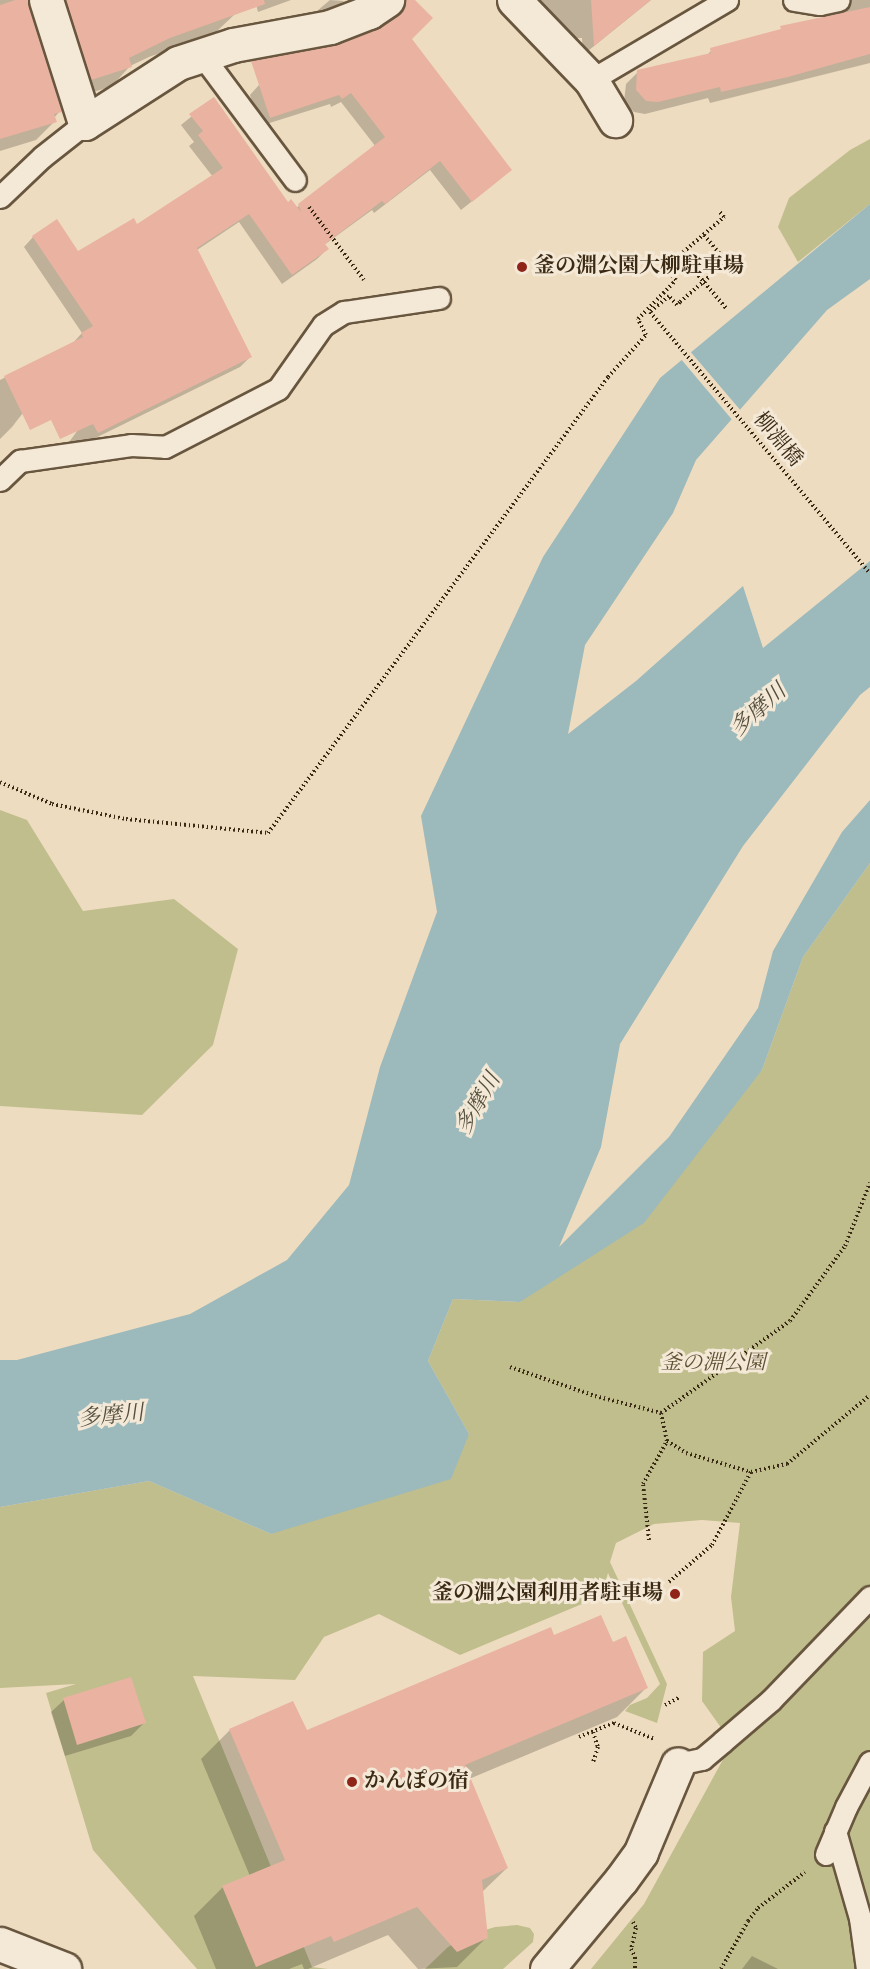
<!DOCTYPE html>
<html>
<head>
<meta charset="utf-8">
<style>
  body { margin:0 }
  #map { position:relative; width:870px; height:1969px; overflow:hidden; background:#eedcc0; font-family:"Old Standard TT","Noto Serif JP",serif }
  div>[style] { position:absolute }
  .green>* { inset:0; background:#c0be8d }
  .water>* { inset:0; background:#9cb9bb }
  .pier>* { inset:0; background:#eedcc0 }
  .shadow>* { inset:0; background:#0003 }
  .building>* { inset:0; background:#e9b2a1 }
  .path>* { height:4px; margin-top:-2px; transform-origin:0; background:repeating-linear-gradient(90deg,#3b2a14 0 1.5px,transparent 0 4.5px) }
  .roads { filter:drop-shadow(2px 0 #68563f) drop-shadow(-2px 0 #68563f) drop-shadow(0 2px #68563f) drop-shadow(0 -2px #68563f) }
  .service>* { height:21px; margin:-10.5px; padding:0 10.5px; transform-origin:10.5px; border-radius:10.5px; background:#f4e8d6 }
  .minor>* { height:33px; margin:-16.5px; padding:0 16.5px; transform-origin:16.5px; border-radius:16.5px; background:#f4e8d6 }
  .tertiary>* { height:33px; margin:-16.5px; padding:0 16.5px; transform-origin:16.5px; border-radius:16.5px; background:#f4e8d6 }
  .path-bridge>* { height:4px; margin-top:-2px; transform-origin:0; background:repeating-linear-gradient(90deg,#3b2a14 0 1.5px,transparent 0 4.5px) }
  .dots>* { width:16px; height:16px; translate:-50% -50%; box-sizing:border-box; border:3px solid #f4e8d6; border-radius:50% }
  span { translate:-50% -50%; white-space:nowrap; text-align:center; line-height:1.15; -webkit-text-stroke:6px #f4e8d6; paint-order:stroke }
  .poi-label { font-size:21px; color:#3b2a14; font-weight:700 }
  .left { translate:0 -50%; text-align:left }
  .right { translate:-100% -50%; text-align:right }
  .street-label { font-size:21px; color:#3b2a14 }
  .park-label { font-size:21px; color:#5c4f32; font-style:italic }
  .water-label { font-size:22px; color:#534e3e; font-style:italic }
</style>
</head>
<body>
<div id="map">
  <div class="green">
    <div style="clip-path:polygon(870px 139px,870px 204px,798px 262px,778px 227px,789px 198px,850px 150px)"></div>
    <div style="clip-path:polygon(0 810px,27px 820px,83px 911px,174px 899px,238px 949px,213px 1045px,142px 1115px,0 1106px)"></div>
    <div style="clip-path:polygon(870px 863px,870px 1969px,591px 1969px,644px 1904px,732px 1743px,702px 1701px,703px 1652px,735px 1631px,731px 1597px,740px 1523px,702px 1520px,654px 1524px,616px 1543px,610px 1562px,667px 1684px,657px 1723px,625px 1711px,630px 1705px,647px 1698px,660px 1684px,608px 1573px,601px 1596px,460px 1655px,379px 1614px,324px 1637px,295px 1680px,193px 1676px,312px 1967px,328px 1969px,197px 1969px,93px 1850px,46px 1693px,76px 1684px,0 1688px,0 1507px,149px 1481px,271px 1534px,469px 1434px,428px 1361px,453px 1299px,520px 1302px,762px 1070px,803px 957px)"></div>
    <div style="clip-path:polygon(517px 1925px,530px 1928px,534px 1934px,533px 1942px,503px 1969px,425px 1969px,448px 1947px,469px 1935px,495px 1927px)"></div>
  </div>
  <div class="water">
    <div style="clip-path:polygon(870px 204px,870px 279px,827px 310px,696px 460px,673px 513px,585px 645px,568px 734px,636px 681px,743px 586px,763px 648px,870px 561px,870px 687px,860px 695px,743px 846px,620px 1044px,601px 1147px,559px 1247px,669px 1137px,758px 1008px,773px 951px,842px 832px,870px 800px,870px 863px,803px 957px,762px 1070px,644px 1223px,520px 1302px,453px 1299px,428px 1361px,469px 1434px,451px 1479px,271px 1534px,149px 1481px,0 1507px,0 1360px,17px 1360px,190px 1314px,287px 1260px,349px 1185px,380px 1067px,437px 912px,421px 816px,543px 557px,660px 378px)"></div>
  </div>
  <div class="pier">
    <div style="clip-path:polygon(689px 350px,742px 412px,734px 422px,680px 358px)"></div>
  </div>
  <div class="shadow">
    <div style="clip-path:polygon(0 0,229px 0,235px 14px,215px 33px,149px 57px,130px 66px,112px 86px,72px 99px,39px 5px,27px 0,60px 111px,54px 118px,55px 121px,36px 140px,0 151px)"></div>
    <div style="clip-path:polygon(255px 0,291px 0,258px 12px)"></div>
    <div style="clip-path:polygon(330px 0,344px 1px,331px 13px,305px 21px)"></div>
    <div style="clip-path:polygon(527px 0,651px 0,583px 55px,582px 38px,556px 38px)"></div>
    <div style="clip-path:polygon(827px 0,870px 0,870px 63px,710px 103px,708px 98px,645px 114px,634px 112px,624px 102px,626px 84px,638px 72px,707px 55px,714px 48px,839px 14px,836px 3px)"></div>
    <div style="clip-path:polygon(334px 47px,500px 179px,461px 210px,430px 170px,374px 213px,372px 210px,324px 245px,327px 249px,317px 259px,282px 284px,239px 222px,197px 250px,250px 357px,240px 367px,77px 447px,64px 449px,99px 401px,57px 369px,12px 427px,0 439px,0 380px,72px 344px,82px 333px,24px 247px,33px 237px,78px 253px,137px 226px,213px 177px,189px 146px,194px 142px,181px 125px,213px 99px,287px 204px,296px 208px,376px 147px,341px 102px,331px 107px,330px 104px,260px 126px,250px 95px,259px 85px)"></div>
    <div style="clip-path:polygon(553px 1636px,612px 1644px,646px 1688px,617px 1717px,469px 1779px,507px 1868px,481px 1893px,486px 1938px,457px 1967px,418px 1969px,388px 1935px,308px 1969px,304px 1969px,302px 1964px,289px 1969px,216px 1969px,194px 1916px,223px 1887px,250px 1876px,201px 1759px,230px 1730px,293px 1703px,306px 1732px)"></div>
    <div style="clip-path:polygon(64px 1700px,144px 1723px,131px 1736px,65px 1756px,51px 1712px)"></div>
    <div style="clip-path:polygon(752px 1956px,778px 1969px,742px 1969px)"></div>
  </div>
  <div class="building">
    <div style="clip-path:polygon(15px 0,28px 0,62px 112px,54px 114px,57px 122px,0 139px,0 5px)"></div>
    <div style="clip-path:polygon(66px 0,264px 0,265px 4px,170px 38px,129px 58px,132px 67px,91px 80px)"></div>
    <div style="clip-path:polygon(406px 0,415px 0,433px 18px,412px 39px,512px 170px,472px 202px,440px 161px,385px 204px,382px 201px,325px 244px,329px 249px,292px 275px,249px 214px,197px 248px,252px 357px,98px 433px,93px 424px,60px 439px,51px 420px,30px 430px,4px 376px,83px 337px,81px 333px,93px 326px,32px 236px,57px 219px,78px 251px,134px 218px,137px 224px,223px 168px,198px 135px,203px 131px,189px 114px,214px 97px,288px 202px,291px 199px,301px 212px,298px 204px,385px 137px,351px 93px,342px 99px,339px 95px,270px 118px,251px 61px,334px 45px,376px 30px,398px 15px,403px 9px)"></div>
    <div style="clip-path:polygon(591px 0,651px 0,594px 46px)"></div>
    <div style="clip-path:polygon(870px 7px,870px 54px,788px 77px,721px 92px,720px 87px,658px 102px,646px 101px,636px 90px,637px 70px,711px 53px,710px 48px,781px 29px,780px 26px)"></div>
    <div style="clip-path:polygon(601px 1615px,613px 1642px,626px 1636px,648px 1688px,465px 1765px,508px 1868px,482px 1880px,488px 1938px,457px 1952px,417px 1907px,334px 1942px,331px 1936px,256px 1967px,222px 1886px,285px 1860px,229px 1729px,293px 1701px,307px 1730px,551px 1627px,554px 1635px)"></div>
    <div style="clip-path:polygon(131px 1677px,146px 1723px,77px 1745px,63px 1698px)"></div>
  </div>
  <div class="path">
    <div style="left:309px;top:207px;width:91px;rotate:53deg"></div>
    <div style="left:704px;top:235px;width:34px;rotate:50deg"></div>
    <div style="left:726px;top:261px;width:11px;rotate:135deg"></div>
    <div style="left:681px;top:255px;width:70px;rotate:49.7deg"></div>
    <div style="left:680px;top:302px;width:4px;rotate:135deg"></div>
    <div style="left:677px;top:305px;width:12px;rotate:-132deg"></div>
    <div style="left:669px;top:296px;width:25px;rotate:140deg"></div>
    <div style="left:650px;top:312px;width:341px;rotate:49.9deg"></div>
    <div style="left:0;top:782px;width:56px;rotate:22.9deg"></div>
    <div style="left:52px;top:804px;width:76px;rotate:11.5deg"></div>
    <div style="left:126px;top:819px;width:143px;rotate:5.6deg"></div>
    <div style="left:268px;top:833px;width:569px;rotate:-53.29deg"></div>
    <div style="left:608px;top:377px;width:57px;rotate:-47.9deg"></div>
    <div style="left:646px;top:335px;width:18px;rotate:-117deg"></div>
    <div style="left:638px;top:319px;width:54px;rotate:-45.7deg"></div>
    <div style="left:676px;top:280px;width:16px;rotate:-128deg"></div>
    <div style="left:666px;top:267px;width:77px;rotate:-40.8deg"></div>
    <div style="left:724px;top:217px;width:8px;rotate:-130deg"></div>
    <div style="left:510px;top:1367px;width:90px;rotate:18.8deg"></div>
    <div style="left:595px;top:1396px;width:68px;rotate:14.4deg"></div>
    <div style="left:661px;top:1413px;width:29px;rotate:78deg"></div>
    <div style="left:667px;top:1441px;width:22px;rotate:32deg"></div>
    <div style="left:686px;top:1453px;width:68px;rotate:16.3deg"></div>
    <div style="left:751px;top:1472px;width:37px;rotate:-13deg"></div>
    <div style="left:787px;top:1464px;width:108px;rotate:-39.7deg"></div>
    <div style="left:661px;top:1413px;width:158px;rotate:-35.5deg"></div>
    <div style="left:790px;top:1321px;width:93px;rotate:-53.7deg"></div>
    <div style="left:845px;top:1246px;width:68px;rotate:-68.4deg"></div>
    <div style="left:649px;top:1540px;width:56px;rotate:-96.1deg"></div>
    <div style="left:643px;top:1484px;width:49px;rotate:-60.8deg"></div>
    <div style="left:669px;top:1582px;width:57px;rotate:-40.7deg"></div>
    <div style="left:712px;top:1545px;width:83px;rotate:-61.9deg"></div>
    <div style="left:665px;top:1705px;width:17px;rotate:-28deg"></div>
    <div style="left:593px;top:1732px;width:16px;rotate:72deg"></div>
    <div style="left:598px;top:1747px;width:16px;rotate:108deg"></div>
    <div style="left:579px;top:1737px;width:38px;rotate:-22deg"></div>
    <div style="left:614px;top:1723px;width:43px;rotate:21.8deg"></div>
    <div style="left:633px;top:1922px;width:7px;rotate:63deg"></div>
    <div style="left:636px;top:1928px;width:22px;rotate:103deg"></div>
    <div style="left:631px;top:1949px;width:9px;rotate:63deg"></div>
    <div style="left:635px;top:1957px;width:12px;rotate:90deg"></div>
    <div style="left:721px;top:1969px;width:55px;rotate:-60.6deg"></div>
    <div style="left:748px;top:1921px;width:16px;rotate:-52deg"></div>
    <div style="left:758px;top:1908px;width:59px;rotate:-37.5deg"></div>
  </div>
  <div class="roads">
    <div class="service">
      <div style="left:794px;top:0;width:26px;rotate:9deg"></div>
      <div style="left:820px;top:4px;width:19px;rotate:-12deg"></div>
      <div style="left:201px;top:54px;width:157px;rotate:53.3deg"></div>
      <div style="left:591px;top:80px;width:158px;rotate:-30.5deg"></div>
      <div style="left:0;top:197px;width:58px;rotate:-43.6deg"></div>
      <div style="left:42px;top:157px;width:55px;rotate:-38.3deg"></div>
      <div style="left:0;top:480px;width:28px;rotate:-44deg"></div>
      <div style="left:20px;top:461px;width:112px;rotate:-8.2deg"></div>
      <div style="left:131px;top:445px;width:34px;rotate:3deg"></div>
      <div style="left:165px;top:447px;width:127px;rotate:-27.2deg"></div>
      <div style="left:278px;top:389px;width:78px;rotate:-54.9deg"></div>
      <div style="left:323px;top:325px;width:25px;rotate:-32deg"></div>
      <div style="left:344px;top:312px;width:96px;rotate:-8.4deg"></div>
      <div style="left:678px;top:1764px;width:25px;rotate:-12deg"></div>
      <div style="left:702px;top:1759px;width:26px;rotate:-40deg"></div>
      <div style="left:722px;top:1742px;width:65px;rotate:-40.6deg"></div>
      <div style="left:771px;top:1700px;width:143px;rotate:-46.1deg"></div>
      <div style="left:835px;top:1831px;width:91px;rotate:74deg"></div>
      <div style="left:860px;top:1918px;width:51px;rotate:82.2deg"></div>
      <div style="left:826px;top:1854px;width:51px;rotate:-66.9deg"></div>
      <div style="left:846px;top:1807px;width:51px;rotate:-61.9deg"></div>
    </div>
    <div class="minor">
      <div style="left:46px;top:0;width:129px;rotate:72.4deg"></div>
      <div style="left:85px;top:123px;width:111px;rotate:-32.8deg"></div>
      <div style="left:178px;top:63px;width:58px;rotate:-18.1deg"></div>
      <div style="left:233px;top:45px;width:99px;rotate:-10.5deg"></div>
      <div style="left:330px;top:27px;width:42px;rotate:-21deg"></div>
      <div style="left:369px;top:12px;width:22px;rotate:-34deg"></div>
      <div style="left:514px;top:0;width:111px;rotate:46.1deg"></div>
      <div style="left:591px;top:80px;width:47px;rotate:59deg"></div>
    </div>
    <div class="tertiary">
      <div style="left:0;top:1944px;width:69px;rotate:21.3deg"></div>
      <div style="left:547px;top:1969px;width:116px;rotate:-50.3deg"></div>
      <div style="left:621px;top:1880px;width:34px;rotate:-54deg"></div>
      <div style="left:641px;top:1852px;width:95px;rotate:-67.2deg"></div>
    </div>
  </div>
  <div class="path-bridge">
    <div style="left:680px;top:302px;width:50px;rotate:-41deg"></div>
  </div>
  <div class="dots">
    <div style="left:522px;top:267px;background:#8f2418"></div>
    <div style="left:675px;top:1594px;background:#8f2418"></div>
    <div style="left:352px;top:1782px;background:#8f2418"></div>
  </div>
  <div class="poi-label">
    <span class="left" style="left:534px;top:267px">釜の淵公園大柳駐車場</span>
    <span class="right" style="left:663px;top:1594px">釜の淵公園利用者駐車場</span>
    <span class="left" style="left:364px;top:1782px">かんぽの宿</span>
  </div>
  <div class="street-label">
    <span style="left:777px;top:440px;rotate:50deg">柳淵橋</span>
  </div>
  <div class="park-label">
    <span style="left:713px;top:1364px">釜の淵公園</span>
  </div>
  <div class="water-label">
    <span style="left:759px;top:711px;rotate:-42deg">多摩川</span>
    <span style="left:479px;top:1104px;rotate:-60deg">多摩川</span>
    <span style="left:111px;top:1417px;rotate:-6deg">多摩川</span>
  </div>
</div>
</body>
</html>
